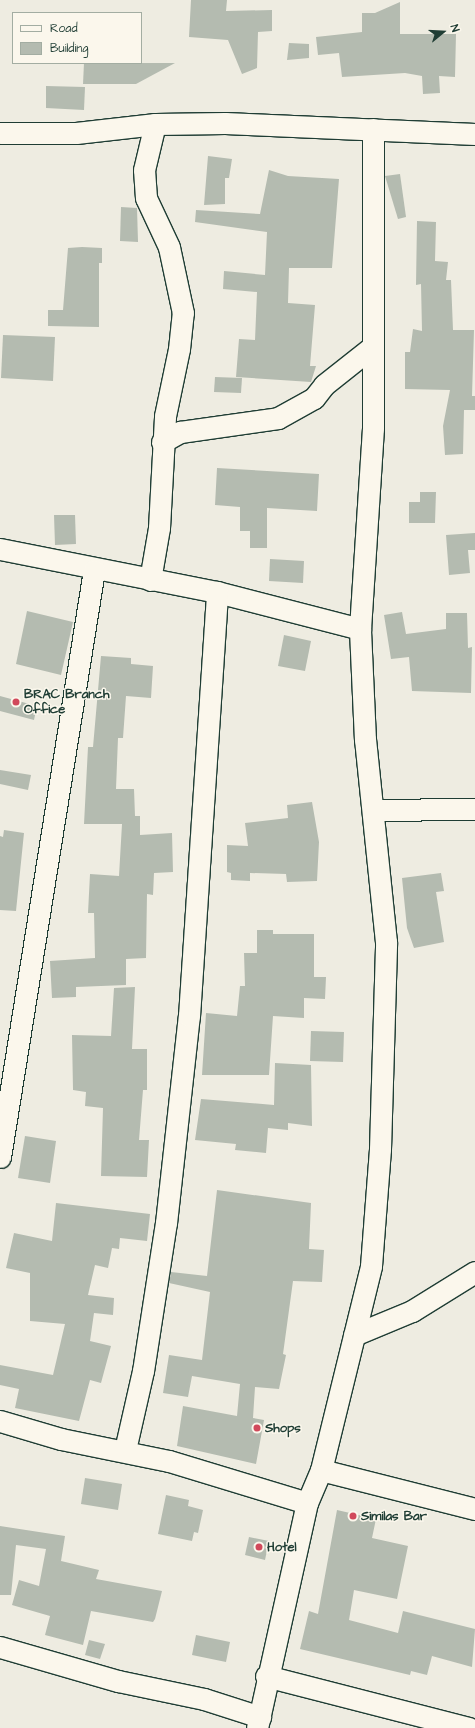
<!DOCTYPE html>
<html>
<head>
<meta charset="utf-8">
<style>
  body { margin:0 }
  #map { position:relative; width:475px; height:1728px; overflow:hidden; background:#eeece1; font-family:"Architects Daughter",sans-serif }
  div>[style] { position:absolute }
  .building>* { inset:0; background:#b4bbb0 }
  .roads { filter:drop-shadow(1px 0 #1f3d34) drop-shadow(-1px 0 #1f3d34) drop-shadow(0 1px #1f3d34) drop-shadow(0 -1px #1f3d34) }
  .minor>* { height:21px; margin:-10.5px; padding:0 10.5px; transform-origin:10.5px; border-radius:10.5px; background:#fbf7ec }
  .dots>* { width:11px; height:11px; translate:-50% -50%; box-sizing:border-box; border:2px solid #fbf7ec; border-radius:50% }
  span { translate:-50% -50%; white-space:nowrap; text-align:center; line-height:1.15; -webkit-text-stroke:3px #fbf7ec; paint-order:stroke }
  .poi-label { font-size:13px; color:#1f3d34; font-weight:700 }
  .left { translate:0 -50%; text-align:left }
  .legend { position:absolute; left:12px; top:12px; width:130px; height:52px; box-sizing:border-box; background:#fbf7ec; border:1px solid #a3ada2; margin:0; padding:5px 7px; list-style:none; font-size:12px; color:#1f3d34 }
  .legend li { display:flex; align-items:center; gap:8px; height:20px }
  .legend b { width:20px; border:1px solid #a3ada2 }
  .north { position:absolute; left:423px; top:12px; width:40px; height:40px; -webkit-text-stroke:3px #fbf7ec; paint-order:stroke; rotate:72deg; font-size:11px; font-weight:700; line-height:16px; text-align:center; color:#1f3d34 }
  .north::after { content:''; display:block; margin:auto; width:14px; height:18px; background:#1f3d34; clip-path:polygon(50% 0,100% 100%,50% 72%,0 100%) }
</style>
</head>
<body>
<div id="map">
  <div class="building">
    <div style="clip-path:polygon(191px 0,227px 0,226px 11px,272px 10px,272px 31px,258px 32px,257px 68px,242px 74px,228px 40px,189px 37px)"></div>
    <div style="clip-path:polygon(400px 2px,400px 34px,456px 34px,455px 77px,439px 76px,440px 93px,423px 94px,422px 76px,405px 73px,342px 77px,339px 53px,318px 55px,316px 37px,362px 32px,362px 13px,375px 13px)"></div>
    <div style="clip-path:polygon(289px 43px,309px 44px,309px 58px,287px 60px)"></div>
    <div style="clip-path:polygon(84px 63px,175px 63px,136px 84px,83px 84px)"></div>
    <div style="clip-path:polygon(46px 86px,85px 87px,84px 110px,46px 108px)"></div>
    <div style="clip-path:polygon(208px 156px,232px 159px,229px 178px,225px 178px,225px 204px,204px 205px)"></div>
    <div style="clip-path:polygon(269px 170px,288px 176px,339px 179px,332px 268px,289px 268px,288px 303px,315px 305px,310px 366px,316px 366px,311px 382px,236px 377px,239px 339px,255px 340px,257px 292px,223px 289px,224px 271px,265px 275px,267px 232px,195px 222px,196px 210px,260px 214px)"></div>
    <div style="clip-path:polygon(400px 174px,406px 217px,398px 219px,385px 176px)"></div>
    <div style="clip-path:polygon(121px 207px,137px 208px,138px 242px,120px 241px)"></div>
    <div style="clip-path:polygon(417px 221px,436px 222px,435px 261px,448px 262px,446px 280px,451px 280px,453px 330px,474px 330px,472px 396px,475px 396px,475px 410px,464px 410px,463px 454px,445px 455px,443px 426px,450px 390px,405px 389px,405px 352px,410px 352px,413px 329px,422px 331px,421px 284px,416px 285px)"></div>
    <div style="clip-path:polygon(82px 247px,102px 248px,102px 263px,99px 263px,99px 327px,48px 326px,48px 310px,63px 310px,68px 248px)"></div>
    <div style="clip-path:polygon(3px 335px,55px 337px,53px 381px,1px 378px)"></div>
    <div style="clip-path:polygon(215px 377px,242px 378px,241px 393px,214px 392px)"></div>
    <div style="clip-path:polygon(217px 468px,319px 474px,317px 511px,267px 508px,267px 548px,250px 548px,250px 531px,240px 531px,240px 507px,215px 505px)"></div>
    <div style="clip-path:polygon(420px 492px,436px 492px,435px 523px,409px 523px,409px 502px,420px 502px)"></div>
    <div style="clip-path:polygon(54px 515px,75px 515px,76px 544px,55px 545px)"></div>
    <div style="clip-path:polygon(475px 533px,475px 550px,468px 550px,470px 573px,449px 575px,446px 535px)"></div>
    <div style="clip-path:polygon(270px 559px,304px 561px,303px 583px,269px 581px)"></div>
    <div style="clip-path:polygon(27px 611px,73px 622px,61px 675px,16px 664px)"></div>
    <div style="clip-path:polygon(402px 612px,406px 634px,446px 629px,446px 613px,467px 613px,468px 648px,472px 647px,471px 693px,412px 691px,409px 657px,391px 659px,384px 615px)"></div>
    <div style="clip-path:polygon(284px 635px,311px 641px,305px 671px,278px 666px)"></div>
    <div style="clip-path:polygon(101px 656px,131px 658px,131px 664px,153px 666px,151px 698px,126px 696px,123px 738px,118px 738px,116px 789px,134px 789px,135px 816px,140px 816px,140px 835px,172px 833px,173px 872px,154px 873px,153px 895px,147px 894px,146px 958px,126px 959px,126px 985px,76px 987px,76px 997px,52px 998px,50px 961px,95px 958px,94px 913px,88px 913px,90px 874px,119px 876px,122px 824px,84px 824px,88px 747px,93px 747px)"></div>
    <div style="clip-path:polygon(0 696px,37px 706px,34px 720px,0 711px)"></div>
    <div style="clip-path:polygon(0 770px,31px 775px,28px 790px,0 784px)"></div>
    <div style="clip-path:polygon(312px 802px,319px 842px,317px 881px,287px 882px,286px 874px,250px 873px,250px 881px,231px 880px,231px 873px,227px 872px,227px 845px,248px 846px,245px 823px,288px 818px,287px 805px)"></div>
    <div style="clip-path:polygon(4px 830px,24px 833px,16px 911px,0 910px,0 836px,3px 837px)"></div>
    <div style="clip-path:polygon(441px 873px,444px 891px,436px 892px,444px 942px,414px 948px,407px 928px,402px 878px)"></div>
    <div style="clip-path:polygon(257px 930px,273px 930px,273px 934px,314px 934px,314px 977px,326px 977px,325px 999px,304px 998px,304px 1018px,273px 1016px,269px 1075px,202px 1075px,206px 1013px,237px 1016px,240px 986px,245px 986px,244px 953px,257px 953px)"></div>
    <div style="clip-path:polygon(135px 987px,132px 1049px,147px 1049px,147px 1090px,143px 1090px,139px 1140px,149px 1140px,147px 1177px,101px 1176px,103px 1108px,85px 1106px,86px 1092px,73px 1090px,72px 1035px,111px 1036px,114px 988px)"></div>
    <div style="clip-path:polygon(311px 1031px,344px 1032px,343px 1062px,310px 1061px)"></div>
    <div style="clip-path:polygon(275px 1063px,311px 1065px,312px 1126px,288px 1123px,288px 1130px,268px 1128px,266px 1153px,235px 1150px,236px 1144px,195px 1140px,201px 1099px,274px 1105px)"></div>
    <div style="clip-path:polygon(25px 1136px,56px 1141px,50px 1183px,18px 1178px)"></div>
    <div style="clip-path:polygon(217px 1190px,311px 1203px,309px 1249px,324px 1250px,322px 1282px,293px 1281px,283px 1354px,286px 1355px,279px 1389px,255px 1387px,253px 1418px,264px 1420px,256px 1464px,177px 1446px,183px 1406px,237px 1416px,240px 1384px,192px 1376px,188px 1397px,163px 1393px,169px 1355px,202px 1360px,210px 1292px,169px 1283px,171px 1272px,207px 1276px)"></div>
    <div style="clip-path:polygon(56px 1203px,150px 1214px,147px 1241px,120px 1238px,119px 1249px,112px 1248px,108px 1268px,95px 1265px,88px 1295px,114px 1298px,113px 1315px,94px 1313px,90px 1341px,111px 1346px,101px 1383px,90px 1380px,79px 1421px,15px 1408px,19px 1389px,0 1385px,0 1365px,53px 1375px,65px 1324px,30px 1321px,30px 1273px,6px 1268px,14px 1233px,52px 1241px)"></div>
    <div style="clip-path:polygon(85px 1478px,122px 1484px,118px 1510px,81px 1504px)"></div>
    <div style="clip-path:polygon(166px 1495px,189px 1500px,188px 1506px,203px 1510px,198px 1533px,194px 1532px,192px 1541px,158px 1534px)"></div>
    <div style="clip-path:polygon(337px 1510px,376px 1519px,372px 1538px,408px 1546px,397px 1599px,354px 1590px,349px 1620px,398px 1633px,403px 1611px,475px 1629px,472px 1667px,432px 1656px,427px 1675px,411px 1671px,410px 1675px,300px 1649px,309px 1611px,318px 1614px)"></div>
    <div style="clip-path:polygon(0 1526px,65px 1536px,61px 1561px,99px 1570px,96px 1579px,162px 1591px,155px 1619px,153px 1622px,91px 1611px,83px 1645px,45px 1635px,50px 1616px,12px 1605px,19px 1580px,39px 1586px,46px 1549px,16px 1545px,11px 1595px,0 1595px)"></div>
    <div style="clip-path:polygon(249px 1537px,269px 1541px,265px 1560px,245px 1555px)"></div>
    <div style="clip-path:polygon(196px 1635px,230px 1642px,226px 1662px,192px 1655px)"></div>
    <div style="clip-path:polygon(89px 1640px,105px 1644px,100px 1659px,85px 1655px)"></div>
  </div>
  <div class="roads">
    <div class="minor">
      <div style="left:0;top:133px;width:76px"></div>
      <div style="left:76px;top:133px;width:80px;rotate:-6.5deg"></div>
      <div style="left:155px;top:124px;width:70px;rotate:-0.8deg"></div>
      <div style="left:225px;top:123px;width:250px;rotate:2.5deg"></div>
      <div style="left:162px;top:442px;width:21px;rotate:-29deg"></div>
      <div style="left:180px;top:432px;width:99px;rotate:-8.1deg"></div>
      <div style="left:278px;top:418px;width:41px;rotate:-29.1deg"></div>
      <div style="left:314px;top:398px;width:16px;rotate:-52deg"></div>
      <div style="left:324px;top:385px;width:61px;rotate:-38.4deg"></div>
      <div style="left:0;top:549px;width:221px;rotate:11.2deg"></div>
      <div style="left:217px;top:592px;width:148px;rotate:14.5deg"></div>
      <div style="left:150px;top:580px;width:53px;rotate:-80.2deg"></div>
      <div style="left:159px;top:528px;width:112px;rotate:-86.9deg"></div>
      <div style="left:165px;top:416px;width:68px;rotate:-78.2deg"></div>
      <div style="left:179px;top:349px;width:36px;rotate:-84deg"></div>
      <div style="left:183px;top:313px;width:67px;rotate:-102deg"></div>
      <div style="left:169px;top:247px;width:54px;rotate:-115.1deg"></div>
      <div style="left:146px;top:198px;width:28px;rotate:-94deg"></div>
      <div style="left:144px;top:170px;width:47px;rotate:-76.6deg"></div>
      <div style="left:373px;top:810px;width:102px;rotate:-0.6deg"></div>
      <div style="left:0;top:1157px;width:594px;rotate:-80.9deg"></div>
      <div style="left:354px;top:1335px;width:63px;rotate:-22.5deg"></div>
      <div style="left:412px;top:1311px;width:74px;rotate:-31.8deg"></div>
      <div style="left:0;top:1421px;width:64px;rotate:16.4deg"></div>
      <div style="left:61px;top:1439px;width:110px;rotate:11.5deg"></div>
      <div style="left:169px;top:1461px;width:144px;rotate:16.9deg"></div>
      <div style="left:125px;top:1450px;width:81px;rotate:-77.2deg"></div>
      <div style="left:143px;top:1371px;width:150px;rotate:-81.2deg"></div>
      <div style="left:166px;top:1223px;width:208px;rotate:-83.7deg"></div>
      <div style="left:189px;top:1016px;width:425px;rotate:-86.2deg"></div>
      <div style="left:321px;top:1470px;width:159px;rotate:14.2deg"></div>
      <div style="left:0;top:1647px;width:123px;rotate:16.1deg"></div>
      <div style="left:118px;top:1681px;width:88px;rotate:11.8deg"></div>
      <div style="left:204px;top:1699px;width:59px;rotate:17.8deg"></div>
      <div style="left:266px;top:1676px;width:210px;rotate:14.4deg"></div>
      <div style="left:257px;top:1728px;width:230px;rotate:-77.5deg"></div>
      <div style="left:307px;top:1503px;width:36px;rotate:-67deg"></div>
      <div style="left:321px;top:1470px;width:210px;rotate:-76.2deg"></div>
      <div style="left:371px;top:1266px;width:117px;rotate:-85.6deg"></div>
      <div style="left:380px;top:1149px;width:207px;rotate:-88.3deg"></div>
      <div style="left:386px;top:942px;width:203px;rotate:-95.9deg"></div>
      <div style="left:365px;top:740px;width:111px;rotate:-92.6deg"></div>
      <div style="left:360px;top:629px;width:201px;rotate:-86.3deg"></div>
      <div style="left:373px;top:428px;width:299px;rotate:-90deg"></div>
    </div>
  </div>
  <div class="dots">
    <div style="left:16px;top:702px;background:#d1495b"></div>
    <div style="left:257px;top:1428px;background:#d1495b"></div>
    <div style="left:353px;top:1516px;background:#d1495b"></div>
    <div style="left:259px;top:1547px;background:#d1495b"></div>
  </div>
  <div class="poi-label">
    <span class="left" style="left:24px;top:702px">BRAC Branch<br>Office</span>
    <span class="left" style="left:265px;top:1428px">Shops</span>
    <span class="left" style="left:361px;top:1516px">Similas Bar</span>
    <span class="left" style="left:267px;top:1547px">Hotel</span>
  </div>
  <ul class="legend">
  <li><b style="height:5px;background:#fbf7ec"></b>Road</li>
  <li><b style="height:11px;background:#b4bbb0"></b>Building</li>
  </ul>
  <div class="north">N</div>
</div>
</body>
</html>
